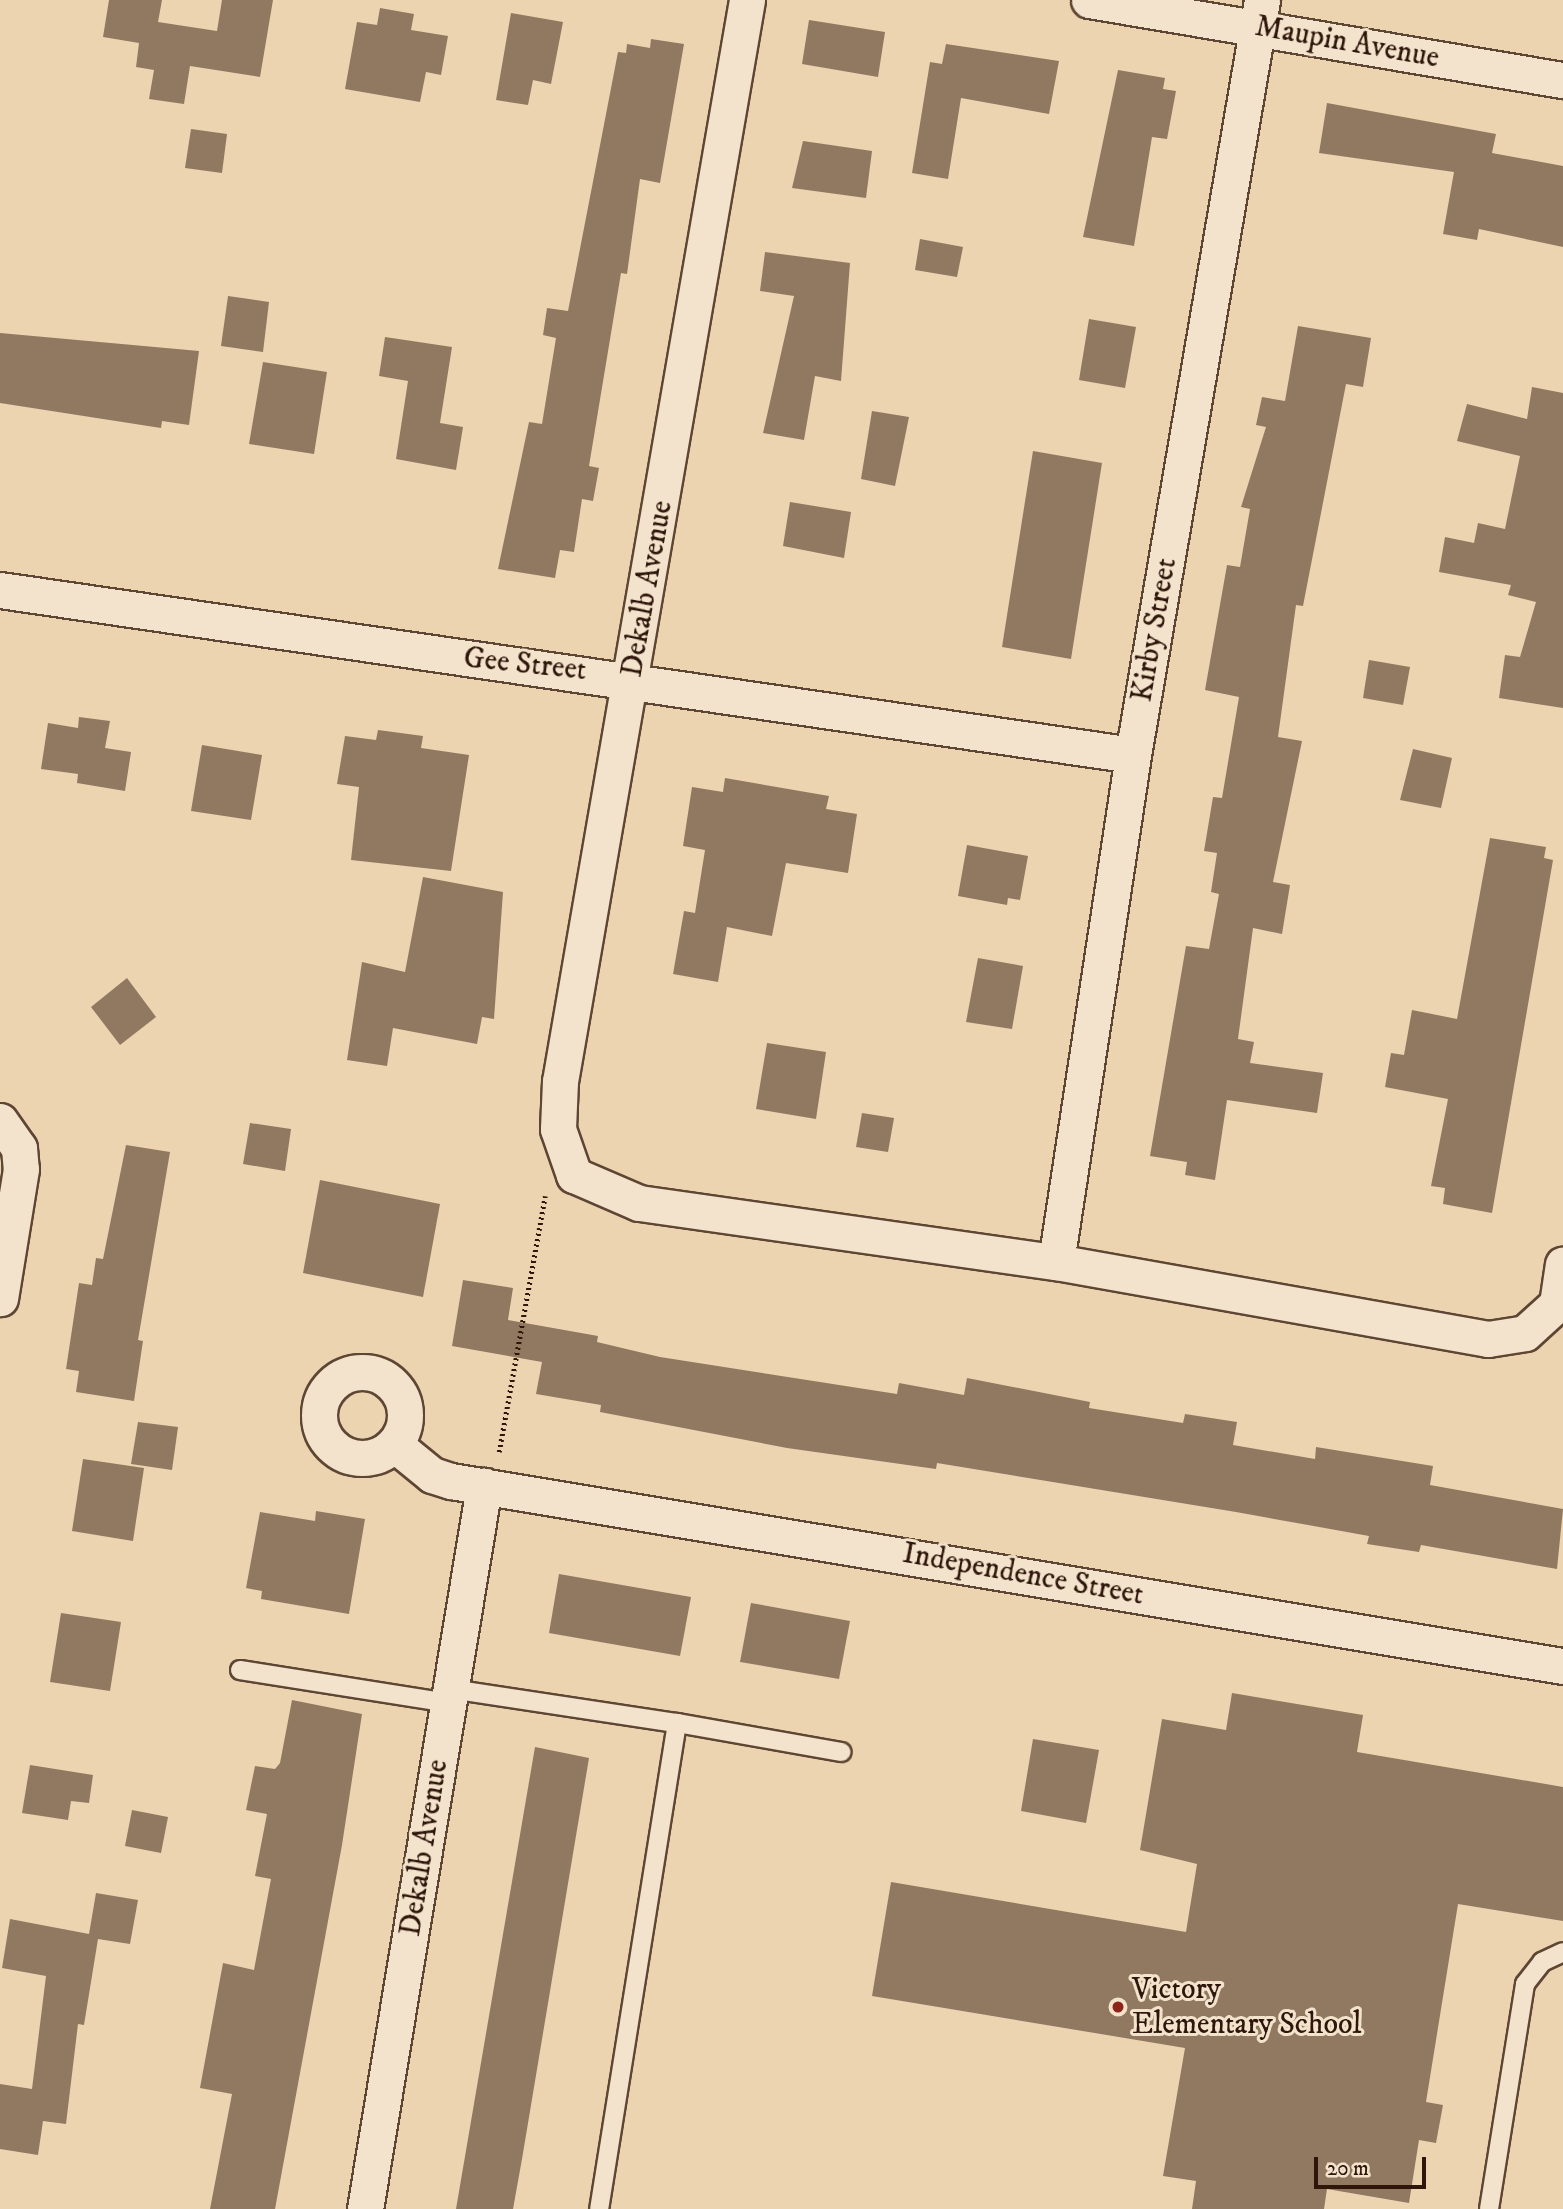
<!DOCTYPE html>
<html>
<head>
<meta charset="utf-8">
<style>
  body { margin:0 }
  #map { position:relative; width:1563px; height:2209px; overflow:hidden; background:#ecd4b0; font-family:"IM FELL DW Pica",serif }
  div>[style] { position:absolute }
  .building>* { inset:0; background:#917961 }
  .path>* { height:4.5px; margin-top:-2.25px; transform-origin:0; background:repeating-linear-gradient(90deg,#2f160b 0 2px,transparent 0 5.5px) }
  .roads { filter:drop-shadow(2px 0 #5e4634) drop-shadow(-2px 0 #5e4634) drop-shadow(0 2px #5e4634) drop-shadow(0 -2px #5e4634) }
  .lane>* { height:18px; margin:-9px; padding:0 9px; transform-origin:9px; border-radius:9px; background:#f3e3cc }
  .street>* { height:35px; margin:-17.5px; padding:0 17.5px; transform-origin:17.5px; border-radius:17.5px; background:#f3e3cc }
  .street>.ring { margin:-17.5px; padding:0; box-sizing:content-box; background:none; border:35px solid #f3e3cc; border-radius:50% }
  .dots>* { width:19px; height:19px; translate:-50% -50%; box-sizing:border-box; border:4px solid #f3e3cc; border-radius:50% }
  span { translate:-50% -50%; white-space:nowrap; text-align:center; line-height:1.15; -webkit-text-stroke:6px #f3e3cc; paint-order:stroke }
  .street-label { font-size:30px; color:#2f160b }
  .poi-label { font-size:30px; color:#2f160b }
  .left { translate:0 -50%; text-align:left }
  .scale { position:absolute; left:1314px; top:2157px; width:112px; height:32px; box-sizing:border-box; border:4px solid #2f160b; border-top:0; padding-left:9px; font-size:21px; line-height:24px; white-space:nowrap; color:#2f160b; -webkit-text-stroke:5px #f3e3cc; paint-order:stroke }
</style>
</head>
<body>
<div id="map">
  <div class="building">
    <div style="clip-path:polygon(109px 0,162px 0,158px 22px,217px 31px,222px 0,273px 0,260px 77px,190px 66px,184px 104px,149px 99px,154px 70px,136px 67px,139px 43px,103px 37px)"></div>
    <div style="clip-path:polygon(380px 8px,414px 14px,411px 30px,448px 36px,441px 75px,426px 72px,420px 102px,345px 89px,357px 22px,377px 25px)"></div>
    <div style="clip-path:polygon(511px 13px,563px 22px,551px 84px,533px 80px,528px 105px,496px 100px)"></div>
    <div style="clip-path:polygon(809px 20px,885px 32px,878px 77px,802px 64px)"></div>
    <div style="clip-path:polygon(651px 39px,684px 44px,660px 183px,640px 179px,627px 274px,621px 273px,589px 466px,599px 468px,593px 501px,582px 499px,574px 552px,560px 550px,555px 578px,498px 569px,529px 422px,542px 424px,556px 338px,543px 335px,547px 308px,568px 311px,618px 52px,626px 53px,627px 44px,650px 48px)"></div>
    <div style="clip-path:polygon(946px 44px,1059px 61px,1049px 114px,961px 98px,948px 179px,912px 173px,930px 62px,942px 64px)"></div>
    <div style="clip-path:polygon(1118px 70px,1165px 78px,1163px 89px,1176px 91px,1167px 139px,1152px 137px,1134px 246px,1083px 237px)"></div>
    <div style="clip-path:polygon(1327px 103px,1496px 134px,1492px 153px,1563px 166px,1563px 247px,1479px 229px,1477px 240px,1443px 234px,1454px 172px,1319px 153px)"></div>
    <div style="clip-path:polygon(191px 129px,227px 134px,222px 173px,185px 168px)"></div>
    <div style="clip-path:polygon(803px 141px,872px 151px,866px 198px,792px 188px)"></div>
    <div style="clip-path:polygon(920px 239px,963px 247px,957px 277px,915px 270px)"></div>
    <div style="clip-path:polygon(765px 252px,850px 263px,841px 381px,815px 376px,804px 440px,763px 433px,794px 296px,760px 291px)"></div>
    <div style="clip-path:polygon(228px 296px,269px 302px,263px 352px,221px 346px)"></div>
    <div style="clip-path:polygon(1089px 319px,1136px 327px,1125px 388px,1079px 380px)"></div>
    <div style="clip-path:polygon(1298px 326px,1371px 338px,1363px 387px,1346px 384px,1303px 606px,1296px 605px,1278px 737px,1302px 741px,1273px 882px,1290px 885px,1282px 934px,1253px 928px,1238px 1039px,1254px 1042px,1250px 1063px,1323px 1073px,1317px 1113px,1227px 1100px,1215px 1180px,1185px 1175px,1187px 1162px,1150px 1156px,1186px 946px,1209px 949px,1219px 894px,1211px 892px,1217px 853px,1204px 851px,1213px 797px,1222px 798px,1239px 697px,1205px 690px,1227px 565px,1240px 567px,1250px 509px,1241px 507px,1266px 427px,1256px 425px,1262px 397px,1285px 401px)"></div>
    <div style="clip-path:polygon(0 333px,199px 351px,189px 425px,162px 421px,161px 428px,0 403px)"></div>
    <div style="clip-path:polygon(385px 337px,452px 347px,440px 423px,463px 427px,456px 470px,396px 459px,408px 381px,379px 376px)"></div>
    <div style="clip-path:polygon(263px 362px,327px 372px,314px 454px,249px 444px)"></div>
    <div style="clip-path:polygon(1532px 387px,1563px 393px,1563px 708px,1499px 698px,1505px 655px,1520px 657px,1536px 602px,1508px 595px,1511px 585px,1439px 572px,1445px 537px,1474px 543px,1478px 523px,1505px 529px,1520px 456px,1457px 441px,1467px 404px,1527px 419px)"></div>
    <div style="clip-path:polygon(872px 411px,909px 417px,895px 486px,861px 479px)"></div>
    <div style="clip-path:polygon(1033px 451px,1102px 463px,1071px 659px,1002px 647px)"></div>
    <div style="clip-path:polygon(790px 502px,851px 512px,844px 558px,783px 546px)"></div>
    <div style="clip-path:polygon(1369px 660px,1410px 667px,1403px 705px,1363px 698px)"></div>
    <div style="clip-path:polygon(79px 717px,110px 721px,105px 748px,131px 752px,125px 791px,77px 783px,78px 774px,41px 769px,48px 723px,78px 728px)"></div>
    <div style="clip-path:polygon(378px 730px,423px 736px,421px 748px,469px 755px,451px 871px,351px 860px,359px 787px,337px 784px,345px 736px,376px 740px)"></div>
    <div style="clip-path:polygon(202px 745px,262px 755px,251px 820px,191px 811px)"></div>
    <div style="clip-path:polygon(1413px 749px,1452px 758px,1441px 808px,1400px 800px)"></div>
    <div style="clip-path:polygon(725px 778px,829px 796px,826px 809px,857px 814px,848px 873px,786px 863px,772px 936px,727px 927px,718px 982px,673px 974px,684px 911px,695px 913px,705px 850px,683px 846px,692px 787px,723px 792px)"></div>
    <div style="clip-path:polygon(1490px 838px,1546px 847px,1544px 858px,1553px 860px,1492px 1213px,1443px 1204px,1445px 1188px,1431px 1186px,1448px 1099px,1385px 1087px,1391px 1053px,1404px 1055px,1412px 1010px,1457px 1019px)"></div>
    <div style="clip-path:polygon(967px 845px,1028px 856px,1020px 900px,1008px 898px,1007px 905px,958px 896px)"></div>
    <div style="clip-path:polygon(423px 877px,503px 892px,494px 1019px,482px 1017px,477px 1044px,393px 1028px,387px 1066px,347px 1060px,362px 962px,405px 972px)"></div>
    <div style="clip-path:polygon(978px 958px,1023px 966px,1012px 1029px,966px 1022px)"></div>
    <div style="clip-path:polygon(127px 978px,156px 1017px,120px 1045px,91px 1007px)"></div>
    <div style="clip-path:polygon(767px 1043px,826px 1052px,816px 1119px,756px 1109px)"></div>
    <div style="clip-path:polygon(862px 1113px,894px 1118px,888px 1152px,856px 1147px)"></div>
    <div style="clip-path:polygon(250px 1123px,291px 1129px,285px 1171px,243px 1164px)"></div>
    <div style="clip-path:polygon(126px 1145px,170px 1152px,138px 1340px,143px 1341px,134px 1401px,76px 1392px,79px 1371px,66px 1369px,79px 1283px,92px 1285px,96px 1258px,103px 1259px)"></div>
    <div style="clip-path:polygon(320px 1180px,440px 1204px,423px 1297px,303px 1273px)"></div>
    <div style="clip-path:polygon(463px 1280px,513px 1288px,508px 1320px,598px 1336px,597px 1342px,660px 1357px,897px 1394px,899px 1383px,964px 1395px,967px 1378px,1090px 1402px,1089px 1408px,1183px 1423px,1185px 1414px,1237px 1422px,1233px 1445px,1315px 1459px,1316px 1447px,1433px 1466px,1430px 1485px,1563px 1509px,1557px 1569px,1421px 1545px,1419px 1552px,1367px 1544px,1369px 1536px,1236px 1512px,937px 1463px,936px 1469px,787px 1448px,600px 1412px,601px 1405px,536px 1394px,542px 1362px,452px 1346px)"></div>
    <div style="clip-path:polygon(138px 1422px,178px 1427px,172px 1470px,131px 1464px)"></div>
    <div style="clip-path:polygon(83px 1459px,144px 1468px,133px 1541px,72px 1531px)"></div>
    <div style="clip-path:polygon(316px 1511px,365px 1519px,349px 1614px,261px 1599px,262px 1591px,246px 1588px,260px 1512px,315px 1521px)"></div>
    <div style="clip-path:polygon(559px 1574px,691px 1597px,680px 1656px,549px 1633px)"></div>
    <div style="clip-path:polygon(751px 1603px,850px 1621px,839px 1679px,740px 1662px)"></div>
    <div style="clip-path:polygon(61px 1613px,121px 1622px,110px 1691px,50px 1682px)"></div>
    <div style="clip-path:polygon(1232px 1693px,1363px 1715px,1357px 1752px,1563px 1787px,1563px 1921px,1458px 1904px,1426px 2102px,1443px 2105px,1436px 2143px,1419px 2140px,1409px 2203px,1327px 2189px,1324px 2209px,1192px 2209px,1196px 2181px,1163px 2176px,1185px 2048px,872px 1996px,891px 1882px,1186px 1932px,1197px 1864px,1140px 1850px,1162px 1719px,1226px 1730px)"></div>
    <div style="clip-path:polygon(292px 1700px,362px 1714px,342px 1845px,275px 2209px,210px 2209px,232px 2094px,200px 2088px,223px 1963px,254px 1970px,271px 1879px,255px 1876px,267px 1814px,246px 1810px,255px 1766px,275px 1769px,280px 1763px)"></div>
    <div style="clip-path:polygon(1033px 1739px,1099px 1750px,1086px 1823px,1021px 1811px)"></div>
    <div style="clip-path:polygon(535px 1747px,589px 1758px,522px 2159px,513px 2209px,456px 2209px)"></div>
    <div style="clip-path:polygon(30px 1765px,93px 1775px,89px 1803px,71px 1801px,68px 1820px,22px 1813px)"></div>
    <div style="clip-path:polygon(132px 1810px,168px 1817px,161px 1853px,125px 1846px)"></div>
    <div style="clip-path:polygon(96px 1893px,138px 1900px,130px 1944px,98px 1939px,84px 2025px,78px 2024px,66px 2124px,43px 2121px,38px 2155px,0 2149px,0 2084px,32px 2089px,46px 1976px,2px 1968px,10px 1919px,89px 1934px)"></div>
  </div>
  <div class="path">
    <div style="left:499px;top:1452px;width:260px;rotate:-79.8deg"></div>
  </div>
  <div class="roads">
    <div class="lane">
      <div style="left:240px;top:1670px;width:212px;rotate:9deg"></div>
      <div style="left:451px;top:1689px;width:229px;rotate:8.6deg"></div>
      <div style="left:677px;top:1723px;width:492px;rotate:99.1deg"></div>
      <div style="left:677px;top:1723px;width:167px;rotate:10deg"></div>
      <div style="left:1489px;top:2209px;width:228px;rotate:-80.9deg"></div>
      <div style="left:1525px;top:1984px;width:28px;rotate:-52deg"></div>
      <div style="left:1542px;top:1962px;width:23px;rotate:-25deg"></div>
    </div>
    <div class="street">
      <div style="left:747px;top:0;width:1097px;rotate:99.81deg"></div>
      <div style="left:560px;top:1081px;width:48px;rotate:92.4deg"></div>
      <div style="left:558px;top:1129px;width:49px;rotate:70.8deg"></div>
      <div style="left:574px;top:1175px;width:71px;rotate:23.3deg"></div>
      <div style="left:639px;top:1203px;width:421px;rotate:8.1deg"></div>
      <div style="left:1056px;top:1262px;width:439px;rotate:10.1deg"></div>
      <div style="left:1488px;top:1339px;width:37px;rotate:-9deg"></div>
      <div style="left:1525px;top:1333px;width:43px;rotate:-42.2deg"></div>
      <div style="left:1557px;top:1304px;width:40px;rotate:-81.5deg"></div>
      <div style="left:1089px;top:0;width:481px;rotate:9.6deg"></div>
      <div style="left:0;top:590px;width:1145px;rotate:8.29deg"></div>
      <div style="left:0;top:1121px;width:33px;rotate:55deg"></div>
      <div style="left:19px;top:1148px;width:21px;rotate:85deg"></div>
      <div style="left:21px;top:1169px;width:131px;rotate:99.2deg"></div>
      <div style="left:1056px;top:1262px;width:513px;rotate:-81.36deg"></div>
      <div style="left:1133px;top:755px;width:766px;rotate:-80.3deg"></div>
      <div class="ring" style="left:319px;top:1372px;width:51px;height:51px"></div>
      <div style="left:394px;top:1444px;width:49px;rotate:39.2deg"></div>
      <div style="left:432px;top:1475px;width:20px;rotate:18deg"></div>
      <div style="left:451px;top:1481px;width:1127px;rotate:9.45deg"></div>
      <div style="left:365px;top:2209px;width:733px;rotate:-80.65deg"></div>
    </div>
  </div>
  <div class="dots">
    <div style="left:1118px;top:2007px;background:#8f2418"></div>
  </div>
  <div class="street-label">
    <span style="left:1347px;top:43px;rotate:10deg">Maupin Avenue</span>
    <span style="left:648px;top:589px;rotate:-80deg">Dekalb Avenue</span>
    <span style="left:1155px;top:630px;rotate:-80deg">Kirby Street</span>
    <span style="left:525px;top:665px;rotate:6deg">Gee Street</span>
    <span style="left:1023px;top:1575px;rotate:10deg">Independence Street</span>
    <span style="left:425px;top:1848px;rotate:-81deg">Dekalb Avenue</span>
  </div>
  <div class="poi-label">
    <span class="left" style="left:1132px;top:2007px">Victory<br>Elementary School</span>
  </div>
  <div class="scale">20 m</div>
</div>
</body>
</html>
